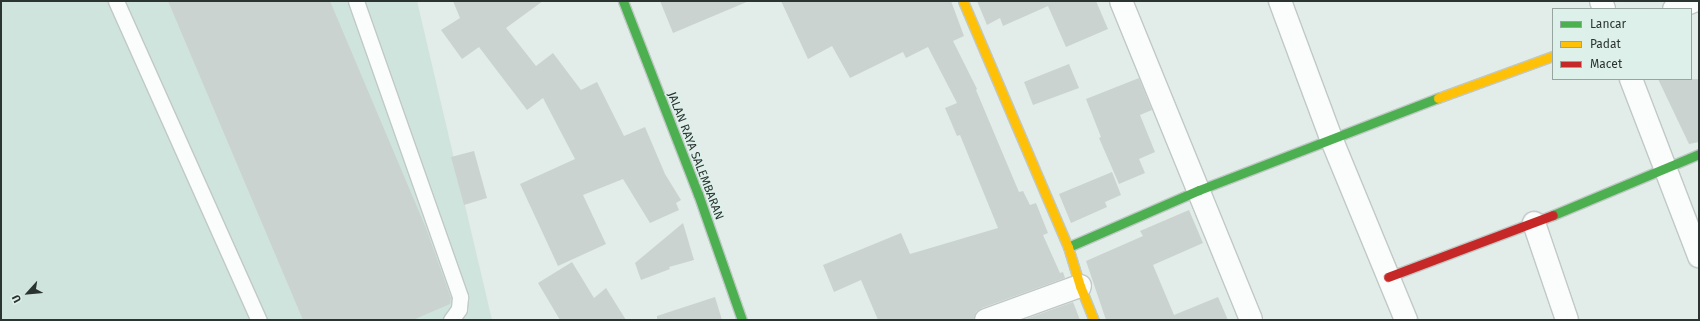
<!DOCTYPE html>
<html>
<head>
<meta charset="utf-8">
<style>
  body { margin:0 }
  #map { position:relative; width:1700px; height:321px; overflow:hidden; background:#e2ece9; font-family:"Fira Sans",sans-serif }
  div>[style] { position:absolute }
  .built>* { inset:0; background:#cfe4dd }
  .building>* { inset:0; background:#cbd3d1 }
  .roads { filter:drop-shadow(1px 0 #c0c9c6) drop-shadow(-1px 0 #c0c9c6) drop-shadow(0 1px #c0c9c6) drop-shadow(0 -1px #c0c9c6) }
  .lane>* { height:15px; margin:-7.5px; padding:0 7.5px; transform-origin:7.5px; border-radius:7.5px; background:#fbfcfc }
  .street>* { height:22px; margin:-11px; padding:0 11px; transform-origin:11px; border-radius:11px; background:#fbfcfc }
  .fast>* { height:9px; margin:-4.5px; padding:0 4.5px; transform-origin:4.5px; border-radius:4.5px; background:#4caf50 }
  .slow>* { height:9px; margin:-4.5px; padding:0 4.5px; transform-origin:4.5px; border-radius:4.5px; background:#ffc107 }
  .jam>* { height:9px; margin:-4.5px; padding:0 4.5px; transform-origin:4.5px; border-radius:4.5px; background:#c62828 }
  span { translate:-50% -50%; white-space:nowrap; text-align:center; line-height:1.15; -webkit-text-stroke:3px #ddf1ea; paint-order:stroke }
  .street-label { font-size:12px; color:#2c3431 }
  .frame { position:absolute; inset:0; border:2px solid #2c3431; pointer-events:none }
  .legend { position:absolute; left:1552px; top:8px; width:140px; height:72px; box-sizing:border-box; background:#ddf1ea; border:1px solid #96a5a0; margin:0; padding:5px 7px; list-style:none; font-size:12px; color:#2c3431 }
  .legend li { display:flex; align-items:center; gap:8px; height:20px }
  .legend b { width:20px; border:1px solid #96a5a0 }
  .north { position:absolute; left:8px; top:273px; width:40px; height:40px; -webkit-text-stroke:3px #ddf1ea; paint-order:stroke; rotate:243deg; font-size:11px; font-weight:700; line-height:16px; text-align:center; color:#2c3431 }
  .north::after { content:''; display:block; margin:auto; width:14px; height:18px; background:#2c3431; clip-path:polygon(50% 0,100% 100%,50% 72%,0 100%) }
</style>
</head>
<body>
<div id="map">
  <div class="built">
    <div style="clip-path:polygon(1px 1px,417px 1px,492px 320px,1px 320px)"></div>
  </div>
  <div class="building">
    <div style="clip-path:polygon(168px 1px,330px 1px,426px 228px,451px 298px,450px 304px,413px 320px,303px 320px)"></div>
    <div style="clip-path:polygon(453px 1px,543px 1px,506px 28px,536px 66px,553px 53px,581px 90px,597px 82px,624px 136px,645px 127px,665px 174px,681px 200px,676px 203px,679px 210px,650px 223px,623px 179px,583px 195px,606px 244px,558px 266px,520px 184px,575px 159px,543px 98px,527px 110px,479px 47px,462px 59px,441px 30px,460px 18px)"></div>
    <div style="clip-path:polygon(660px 1px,749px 1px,673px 33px)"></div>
    <div style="clip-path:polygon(781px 1px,951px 1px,964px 36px,953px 41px,977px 89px,976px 90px,1019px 192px,1023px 191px,1030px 205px,1036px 203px,1048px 233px,1043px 235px,1060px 273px,1063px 272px,1065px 278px,982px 308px,976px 312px,974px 320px,878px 320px,861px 280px,834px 292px,823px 265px,901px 233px,910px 254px,998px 228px,960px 135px,957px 136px,945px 108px,957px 103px,928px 47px,906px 58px,903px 52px,850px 78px,832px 46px,808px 59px)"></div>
    <div style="clip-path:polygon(977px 1px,1096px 1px,1108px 29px,1066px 47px,1048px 6px,1003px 26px,1000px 18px,987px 25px)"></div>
    <div style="clip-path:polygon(1069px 64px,1079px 88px,1033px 105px,1024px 82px)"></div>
    <div style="clip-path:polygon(1139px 78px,1152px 110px,1140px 115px,1155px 152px,1139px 159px,1145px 173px,1119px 184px,1099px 138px,1101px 137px,1086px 99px)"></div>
    <div style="clip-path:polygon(1658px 79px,1699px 79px,1699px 142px,1689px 144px)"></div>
    <div style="clip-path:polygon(474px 151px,487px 198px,464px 205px,451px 157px)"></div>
    <div style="clip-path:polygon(1112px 172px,1121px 195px,1105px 202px,1107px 207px,1071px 223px,1059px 194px)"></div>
    <div style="clip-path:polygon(1189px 210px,1203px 243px,1153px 265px,1174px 315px,1218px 297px,1228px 320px,1106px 320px,1086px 261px,1143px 236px,1140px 231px)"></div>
    <div style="clip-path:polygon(683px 223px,694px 260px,669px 267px,670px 269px,641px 280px,635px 263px)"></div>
    <div style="clip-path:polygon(572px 262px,594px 298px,606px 288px,626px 320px,560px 320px,538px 283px)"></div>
    <div style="clip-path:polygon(715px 297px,722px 320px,657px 320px,657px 316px)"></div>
    <div style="clip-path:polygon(1073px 302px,1080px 320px,1023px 320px)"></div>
  </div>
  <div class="roads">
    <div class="lane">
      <div style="left:116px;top:1px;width:350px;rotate:65.9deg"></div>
      <div style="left:356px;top:1px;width:314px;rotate:70.6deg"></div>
      <div style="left:460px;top:297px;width:12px;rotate:95deg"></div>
      <div style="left:459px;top:309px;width:14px;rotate:126deg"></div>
    </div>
    <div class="street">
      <div style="left:1121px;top:1px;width:344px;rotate:67.8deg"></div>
      <div style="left:1280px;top:1px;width:146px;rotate:69.6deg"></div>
      <div style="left:1331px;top:138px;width:197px;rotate:67.6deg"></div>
      <div style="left:1601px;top:1px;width:9px;rotate:69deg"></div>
      <div style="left:1674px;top:9px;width:22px;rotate:-22deg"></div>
      <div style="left:1631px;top:79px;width:190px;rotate:69deg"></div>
      <div style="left:1534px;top:223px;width:102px;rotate:71.2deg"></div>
      <div style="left:986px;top:320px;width:100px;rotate:-19.9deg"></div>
    </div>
    <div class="fast">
      <div style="left:623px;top:1px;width:207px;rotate:68.8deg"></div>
      <div style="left:698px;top:194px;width:133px;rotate:70.8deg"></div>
      <div style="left:1553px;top:215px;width:158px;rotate:-22.7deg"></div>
      <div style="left:1068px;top:247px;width:143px;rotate:-23.5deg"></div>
      <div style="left:1199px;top:190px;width:256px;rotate:-21.1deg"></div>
    </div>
    <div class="slow">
      <div style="left:963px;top:1px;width:267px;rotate:66.9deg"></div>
      <div style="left:1068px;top:247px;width:41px;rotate:72.9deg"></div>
      <div style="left:1080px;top:286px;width:37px;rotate:68deg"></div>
      <div style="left:1438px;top:98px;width:122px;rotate:-20.1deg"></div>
    </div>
    <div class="jam">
      <div style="left:1388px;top:277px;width:176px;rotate:-20.6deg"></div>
    </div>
  </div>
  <div class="street-label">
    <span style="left:695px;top:156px;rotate:69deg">JALAN RAYA SALEMBARAN</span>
  </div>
  <div class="frame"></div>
  <ul class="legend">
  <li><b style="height:5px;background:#4caf50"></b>Lancar</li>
  <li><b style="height:5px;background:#ffc107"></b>Padat</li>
  <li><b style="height:5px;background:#c62828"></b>Macet</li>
  </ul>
  <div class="north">U</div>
</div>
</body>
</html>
